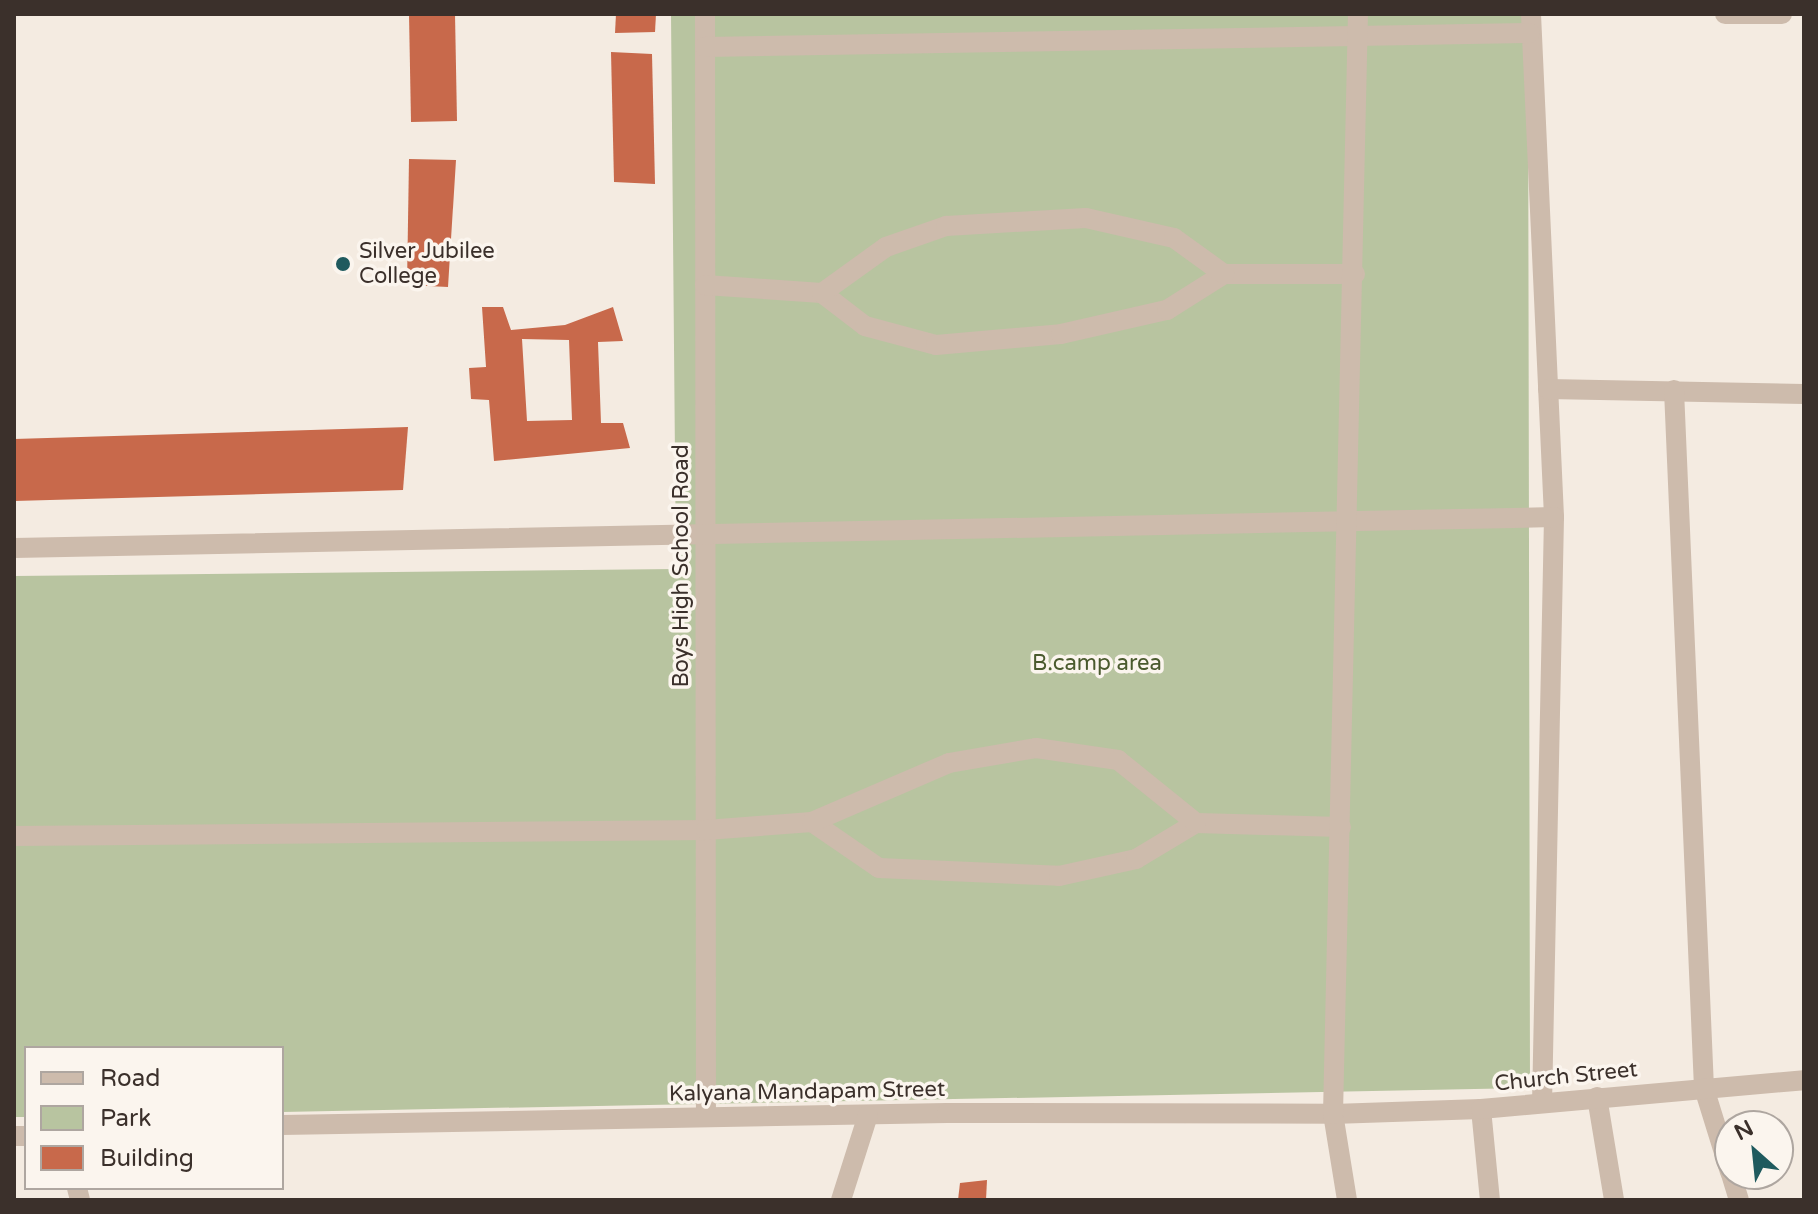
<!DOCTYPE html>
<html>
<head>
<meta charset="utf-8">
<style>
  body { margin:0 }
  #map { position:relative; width:1818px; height:1214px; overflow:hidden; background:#f4ebe1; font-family:"Varela Round",sans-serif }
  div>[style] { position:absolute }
  .green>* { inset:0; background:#b8c4a0 }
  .building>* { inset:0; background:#c8694b }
  .minor>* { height:20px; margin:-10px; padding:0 10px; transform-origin:10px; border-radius:10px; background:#cdbbac }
  .dots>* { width:22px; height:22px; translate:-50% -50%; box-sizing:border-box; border:4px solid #fbf5ee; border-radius:50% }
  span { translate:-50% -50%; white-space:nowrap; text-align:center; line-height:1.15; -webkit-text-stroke:7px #fbf5ee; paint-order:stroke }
  .poi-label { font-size:22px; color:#3b302b }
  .left { translate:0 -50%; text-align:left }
  .street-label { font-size:22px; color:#3b302b }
  .park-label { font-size:22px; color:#4a5a2e }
  .frame { position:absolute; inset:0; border:16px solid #3b302b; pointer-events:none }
  .legend { position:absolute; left:24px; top:1046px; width:260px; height:144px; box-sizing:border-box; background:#fbf5ee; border:2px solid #aea6a0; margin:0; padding:10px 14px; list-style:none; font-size:24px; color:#3b302b }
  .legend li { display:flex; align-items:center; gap:16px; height:40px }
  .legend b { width:40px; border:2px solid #aea6a0 }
  .north { position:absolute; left:1714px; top:1110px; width:80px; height:80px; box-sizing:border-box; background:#fbf5ee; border:2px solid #aea6a0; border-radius:50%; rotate:333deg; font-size:22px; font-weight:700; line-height:32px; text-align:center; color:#3b302b }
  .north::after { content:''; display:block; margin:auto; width:28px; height:36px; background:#1f5a5e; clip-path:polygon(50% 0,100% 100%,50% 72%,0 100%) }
</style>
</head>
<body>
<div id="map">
  <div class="green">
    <div style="clip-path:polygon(671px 14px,1528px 14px,1530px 1088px,282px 1112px,282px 1048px,26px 1048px,26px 1117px,14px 1117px,14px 576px,676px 569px)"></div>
  </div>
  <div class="building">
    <div style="clip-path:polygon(409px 14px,455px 14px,457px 121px,411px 122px)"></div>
    <div style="clip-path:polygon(616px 14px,656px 14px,655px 32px,615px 33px)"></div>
    <div style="clip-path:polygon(611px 52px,652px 54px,655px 184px,614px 182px)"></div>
    <div style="clip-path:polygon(409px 159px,456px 160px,448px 287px,407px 285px)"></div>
    <div style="clip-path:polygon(evenodd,482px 307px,503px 307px,511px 330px,565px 325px,613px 307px,623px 341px,598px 342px,601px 423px,623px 423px,630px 448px,494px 461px,489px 400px,471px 399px,469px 368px,486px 367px,482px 307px,522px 339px,569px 340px,572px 420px,527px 421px,522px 339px)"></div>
    <div style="clip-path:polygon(408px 427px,403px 490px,14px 501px,14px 439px)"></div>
    <div style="clip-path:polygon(987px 1180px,986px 1200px,958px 1200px,960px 1183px)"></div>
  </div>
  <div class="minor">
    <div style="left:705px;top:14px;width:1103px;rotate:89.95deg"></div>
    <div style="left:1531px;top:14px;width:504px;rotate:87.38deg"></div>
    <div style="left:1554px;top:517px;width:586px;rotate:91.17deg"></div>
    <div style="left:1725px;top:14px;width:57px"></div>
    <div style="left:705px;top:47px;width:825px;rotate:-0.97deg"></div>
    <div style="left:705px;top:285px;width:117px;rotate:3.9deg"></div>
    <div style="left:822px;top:293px;width:54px;rotate:37.5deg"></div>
    <div style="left:865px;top:326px;width:73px;rotate:15deg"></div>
    <div style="left:936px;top:345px;width:125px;rotate:-5deg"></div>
    <div style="left:1061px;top:334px;width:109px;rotate:-12.8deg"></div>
    <div style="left:1167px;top:310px;width:67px;rotate:-32.3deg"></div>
    <div style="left:1224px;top:274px;width:131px"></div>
    <div style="left:822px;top:293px;width:79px;rotate:-35.7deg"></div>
    <div style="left:886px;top:247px;width:64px;rotate:-19.3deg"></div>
    <div style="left:946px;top:226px;width:140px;rotate:-3.3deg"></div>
    <div style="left:1086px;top:218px;width:90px;rotate:12.8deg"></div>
    <div style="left:1174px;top:238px;width:62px;rotate:35.8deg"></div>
    <div style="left:1548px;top:389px;width:256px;rotate:1.1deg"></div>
    <div style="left:1674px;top:390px;width:699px;rotate:87.54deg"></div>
    <div style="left:1704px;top:1088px;width:88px;rotate:72.8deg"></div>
    <div style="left:14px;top:548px;width:1540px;rotate:-1.15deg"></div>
    <div style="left:812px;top:822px;width:81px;rotate:34.5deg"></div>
    <div style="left:879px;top:868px;width:180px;rotate:2.5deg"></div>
    <div style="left:1059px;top:876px;width:79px;rotate:-12.4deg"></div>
    <div style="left:1136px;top:859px;width:70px;rotate:-31deg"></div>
    <div style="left:1196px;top:823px;width:145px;rotate:1.6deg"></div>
    <div style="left:14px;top:836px;width:692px;rotate:-0.5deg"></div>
    <div style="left:706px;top:830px;width:106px;rotate:-4.3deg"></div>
    <div style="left:812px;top:822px;width:149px;rotate:-23.3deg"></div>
    <div style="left:949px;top:763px;width:88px;rotate:-9.8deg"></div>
    <div style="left:1036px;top:748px;width:83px;rotate:8.3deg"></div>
    <div style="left:1118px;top:760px;width:100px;rotate:38.9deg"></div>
    <div style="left:1597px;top:1097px;width:104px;rotate:80.6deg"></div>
    <div style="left:1481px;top:1109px;width:91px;rotate:84.4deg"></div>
    <div style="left:282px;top:1125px;width:665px;rotate:-1.03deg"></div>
    <div style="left:947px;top:1113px;width:386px;rotate:0.1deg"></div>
    <div style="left:1333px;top:1114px;width:148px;rotate:-1.9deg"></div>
    <div style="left:1481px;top:1109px;width:324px;rotate:-5.1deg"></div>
    <div style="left:14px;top:1136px;width:12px"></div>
    <div style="left:1731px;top:1174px;width:27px;rotate:73deg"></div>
    <div style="left:77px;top:1188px;width:12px;rotate:76deg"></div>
    <div style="left:841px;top:1200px;width:89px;rotate:-72.4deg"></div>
    <div style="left:1347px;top:1200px;width:87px;rotate:-99.2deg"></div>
    <div style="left:1333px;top:1114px;width:1100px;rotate:-88.7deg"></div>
  </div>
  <div class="dots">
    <div style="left:343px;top:264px;background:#1f5a5e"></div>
  </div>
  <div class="poi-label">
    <span class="left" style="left:359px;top:264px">Silver Jubilee<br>College</span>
  </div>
  <div class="street-label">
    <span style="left:682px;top:566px;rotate:-90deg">Boys High School Road</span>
    <span style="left:1566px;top:1077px;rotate:-6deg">Church Street</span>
    <span style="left:807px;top:1092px;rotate:-1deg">Kalyana Mandapam Street</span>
  </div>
  <div class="park-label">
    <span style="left:1097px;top:664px">B.camp area</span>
  </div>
  <div class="frame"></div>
  <ul class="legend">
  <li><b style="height:10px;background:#cdbbac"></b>Road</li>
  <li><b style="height:22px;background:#b8c4a0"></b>Park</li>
  <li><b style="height:22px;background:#c8694b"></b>Building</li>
  </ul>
  <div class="north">N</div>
</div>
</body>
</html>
